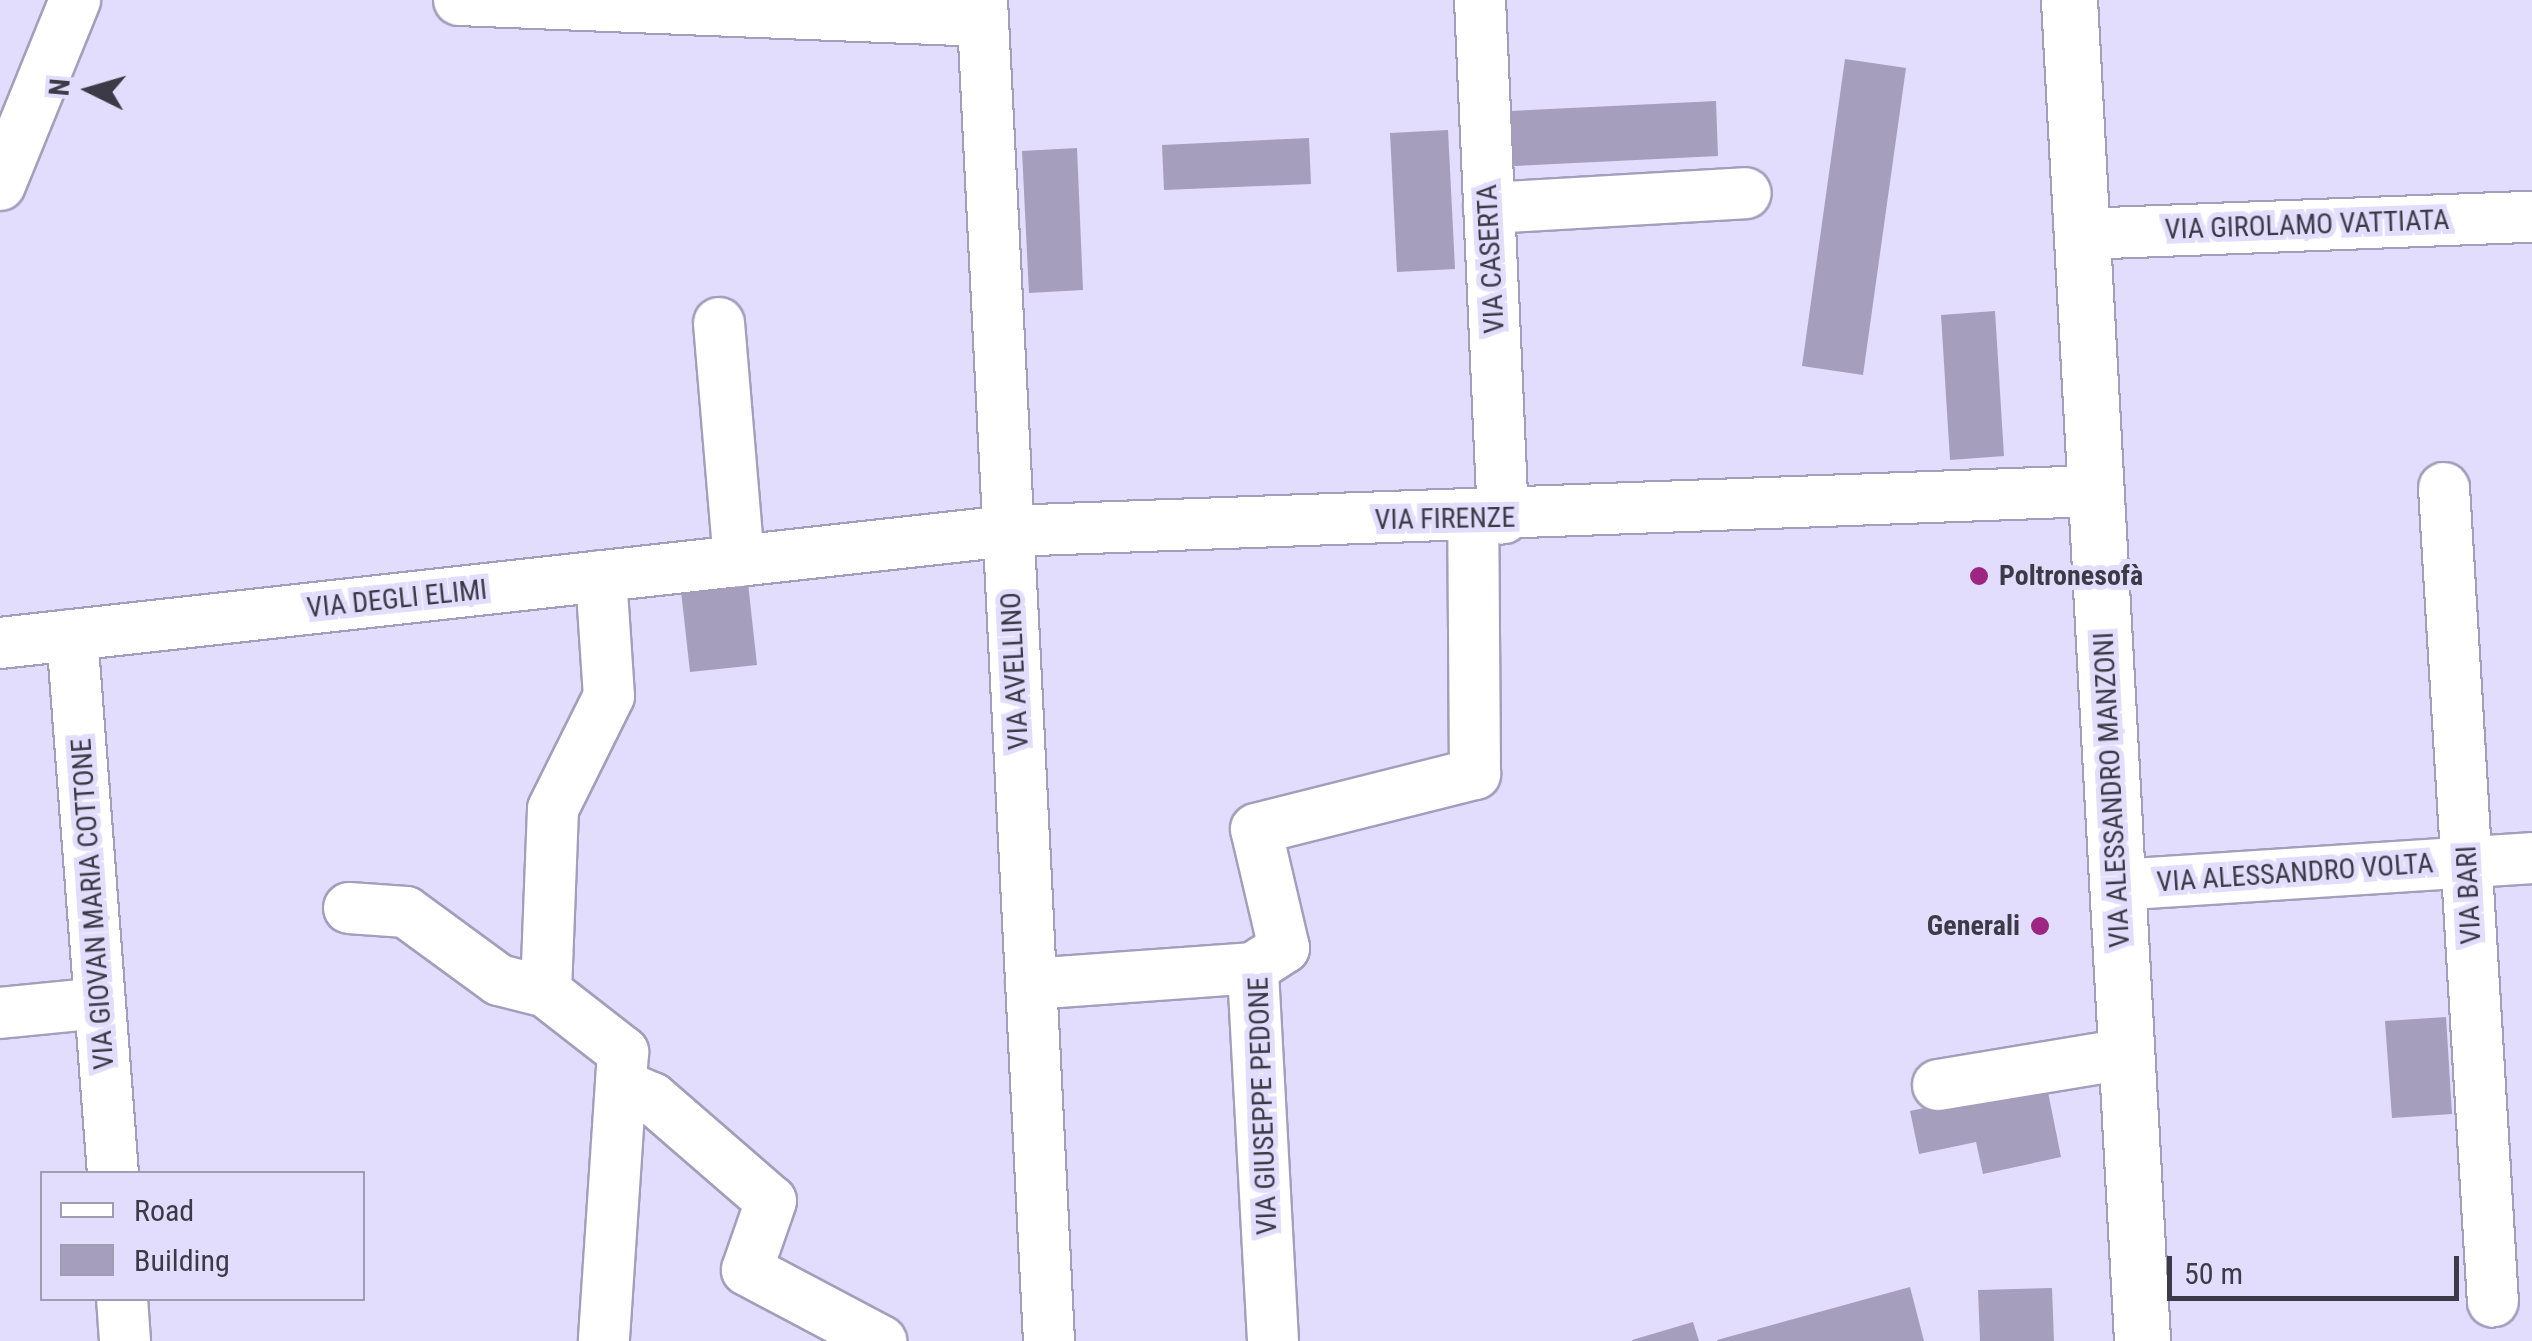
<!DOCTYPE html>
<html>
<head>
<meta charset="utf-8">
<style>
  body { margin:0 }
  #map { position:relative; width:2532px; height:1341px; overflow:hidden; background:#e2ddfc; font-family:"Roboto Condensed",sans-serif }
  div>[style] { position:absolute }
  .building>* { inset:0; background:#a59fbd }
  .roads { filter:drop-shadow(2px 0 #a39ebb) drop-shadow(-2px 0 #a39ebb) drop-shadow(0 2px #a39ebb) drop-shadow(0 -2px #a39ebb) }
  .minor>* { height:50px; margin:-25px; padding:0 25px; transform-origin:25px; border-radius:25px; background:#fff }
  .major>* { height:55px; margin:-27.5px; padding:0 27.5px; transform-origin:27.5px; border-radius:27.5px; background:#fff }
  .dots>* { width:28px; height:28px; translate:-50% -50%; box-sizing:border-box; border:5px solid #e2ddfc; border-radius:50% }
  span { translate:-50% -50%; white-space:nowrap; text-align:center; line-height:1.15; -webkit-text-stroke:10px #e2ddfc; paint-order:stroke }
  .street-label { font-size:28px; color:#3c3a46 }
  .poi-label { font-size:28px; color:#3c3a46; font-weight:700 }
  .left { translate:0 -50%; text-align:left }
  .right { translate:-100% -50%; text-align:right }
  .legend { position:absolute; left:40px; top:1171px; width:325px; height:130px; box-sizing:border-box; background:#e2ddfc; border:2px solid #a09cb3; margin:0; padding:12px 18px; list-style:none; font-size:30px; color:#3c3a46 }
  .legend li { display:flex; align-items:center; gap:20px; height:50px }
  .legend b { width:50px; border:2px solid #a09cb3 }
  .north { position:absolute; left:40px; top:40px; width:100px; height:100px; -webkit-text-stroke:8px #e2ddfc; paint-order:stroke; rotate:275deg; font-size:28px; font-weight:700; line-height:40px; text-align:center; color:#3c3a46 }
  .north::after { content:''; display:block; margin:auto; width:35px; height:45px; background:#3c3a46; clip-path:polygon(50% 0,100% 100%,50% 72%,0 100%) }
  .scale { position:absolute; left:2167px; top:1256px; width:292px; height:45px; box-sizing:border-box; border:5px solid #3c3a46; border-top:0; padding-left:12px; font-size:30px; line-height:35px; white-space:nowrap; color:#3c3a46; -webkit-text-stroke:8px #e2ddfc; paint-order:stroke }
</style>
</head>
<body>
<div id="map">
  <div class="building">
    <div style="clip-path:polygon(1845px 59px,1906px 68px,1863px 375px,1802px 366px)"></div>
    <div style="clip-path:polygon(1716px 101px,1718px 156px,1514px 166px,1511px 111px)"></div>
    <div style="clip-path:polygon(1448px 130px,1455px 269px,1397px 272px,1390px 133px)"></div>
    <div style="clip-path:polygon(1309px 138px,1311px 184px,1164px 190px,1162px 145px)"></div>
    <div style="clip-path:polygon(1077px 148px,1083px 290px,1029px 293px,1022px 151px)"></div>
    <div style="clip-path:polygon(1995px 311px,2004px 456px,1950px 460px,1941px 315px)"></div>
    <div style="clip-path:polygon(748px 583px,757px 665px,690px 672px,681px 591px)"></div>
    <div style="clip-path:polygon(2446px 1017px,2452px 1114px,2392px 1118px,2385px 1021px)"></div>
    <div style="clip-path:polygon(2046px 1082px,2061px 1157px,1983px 1174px,1976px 1142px,1919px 1154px,1910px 1111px)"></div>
    <div style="clip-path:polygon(1910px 1287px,1924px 1341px,1717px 1341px,1717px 1340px)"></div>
    <div style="clip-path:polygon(2052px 1288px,2054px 1341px,1980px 1341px,1978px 1290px)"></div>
    <div style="clip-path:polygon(1693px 1322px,1699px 1341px,1633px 1341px,1632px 1340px)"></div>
  </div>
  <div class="roads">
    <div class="minor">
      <div style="left:459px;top:0;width:524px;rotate:2.29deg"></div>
      <div style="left:982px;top:0;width:1343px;rotate:87.14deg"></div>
      <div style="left:1480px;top:0;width:519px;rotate:87.46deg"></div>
      <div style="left:0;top:185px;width:200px;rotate:-67.9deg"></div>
      <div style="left:1489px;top:208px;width:257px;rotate:-3.3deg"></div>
      <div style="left:2082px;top:234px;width:450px;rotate:-2.2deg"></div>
      <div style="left:719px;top:323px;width:239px;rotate:85.2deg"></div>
      <div style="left:2444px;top:488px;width:815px;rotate:86.56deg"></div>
      <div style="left:601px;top:576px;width:120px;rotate:86.2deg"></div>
      <div style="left:609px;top:696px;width:126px;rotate:116.4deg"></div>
      <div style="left:553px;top:809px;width:183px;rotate:92.2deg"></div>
      <div style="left:546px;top:992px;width:98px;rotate:37.9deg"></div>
      <div style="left:623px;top:1052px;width:290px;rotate:93.8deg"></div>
      <div style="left:72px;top:635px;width:541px;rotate:85.65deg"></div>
      <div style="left:0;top:643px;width:1014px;rotate:-6.34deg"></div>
      <div style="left:1008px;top:531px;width:1089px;rotate:-2.11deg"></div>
      <div style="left:2117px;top:885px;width:416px;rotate:-3.7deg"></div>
      <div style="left:349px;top:908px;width:57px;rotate:4deg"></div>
      <div style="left:406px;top:912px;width:115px;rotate:36.2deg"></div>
      <div style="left:499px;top:980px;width:49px;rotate:14.3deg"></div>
      <div style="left:1031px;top:984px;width:223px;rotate:-4.1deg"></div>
      <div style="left:0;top:1013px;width:100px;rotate:-5.7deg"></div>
      <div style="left:621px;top:1085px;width:34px;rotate:23deg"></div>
      <div style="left:652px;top:1098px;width:157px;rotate:40.9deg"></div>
      <div style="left:771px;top:1201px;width:73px;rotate:109.2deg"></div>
      <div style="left:747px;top:1270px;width:152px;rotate:27.9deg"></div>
      <div style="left:1938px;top:1085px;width:191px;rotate:-9.4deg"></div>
      <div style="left:122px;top:1298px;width:43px;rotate:86deg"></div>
      <div style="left:1273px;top:1341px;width:374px;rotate:-93.1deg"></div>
      <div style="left:1253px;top:968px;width:37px;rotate:-33deg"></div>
      <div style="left:1284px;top:948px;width:122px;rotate:-103.2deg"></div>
      <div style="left:1256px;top:829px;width:226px;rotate:-14.1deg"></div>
      <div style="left:1475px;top:774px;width:256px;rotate:-90.4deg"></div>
    </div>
    <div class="major">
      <div style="left:2069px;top:0;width:1343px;rotate:86.88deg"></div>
    </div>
  </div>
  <div class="dots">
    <div style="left:1979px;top:576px;background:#9c2681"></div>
    <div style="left:2040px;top:926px;background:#9c2681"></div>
  </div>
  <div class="street-label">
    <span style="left:2307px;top:225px;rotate:-2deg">VIA GIROLAMO VATTIATA</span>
    <span style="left:1491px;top:259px;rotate:-93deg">VIA CASERTA</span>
    <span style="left:1445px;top:519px;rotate:-1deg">VIA FIRENZE</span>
    <span style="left:397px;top:599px;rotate:-6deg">VIA DEGLI ELIMI</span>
    <span style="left:1015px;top:671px;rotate:-93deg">VIA AVELLINO</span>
    <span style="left:2112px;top:790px;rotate:-93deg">VIA ALESSANDRO MANZONI</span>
    <span style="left:2295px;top:873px;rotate:-4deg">VIA ALESSANDRO VOLTA</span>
    <span style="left:2469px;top:895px;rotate:-93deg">VIA BARI</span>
    <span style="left:93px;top:904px;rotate:-94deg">VIA GIOVAN MARIA COTTONE</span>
    <span style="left:1263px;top:1106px;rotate:-92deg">VIA GIUSEPPE PEDONE</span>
  </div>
  <div class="poi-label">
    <span class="left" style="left:1999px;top:576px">Poltronesofà</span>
    <span class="right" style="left:2020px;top:926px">Generali</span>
  </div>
  <ul class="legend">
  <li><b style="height:12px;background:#fff"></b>Road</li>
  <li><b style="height:28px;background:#a59fbd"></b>Building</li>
  </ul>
  <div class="north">N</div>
  <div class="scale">50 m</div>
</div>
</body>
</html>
